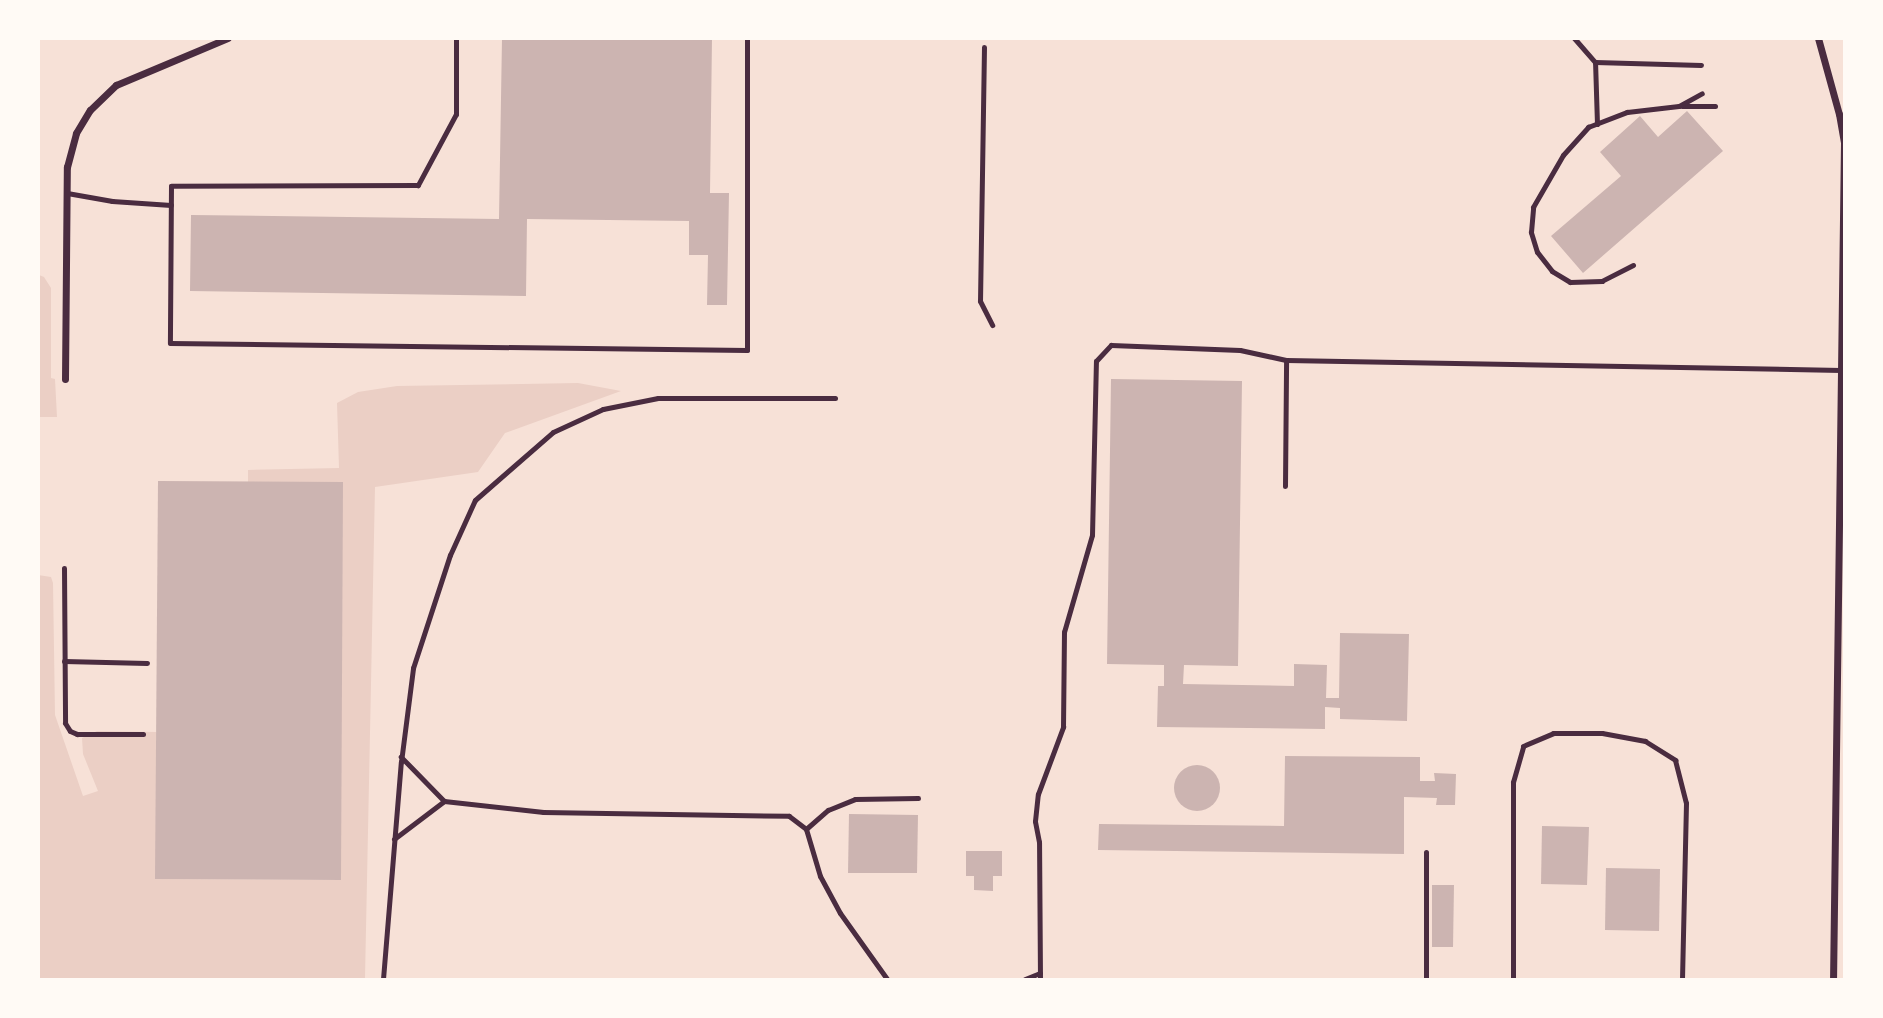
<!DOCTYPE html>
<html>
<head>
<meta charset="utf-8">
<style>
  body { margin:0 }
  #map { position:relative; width:1883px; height:1018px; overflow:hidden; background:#f7e1d7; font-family:"DM Sans",sans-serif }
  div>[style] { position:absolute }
  .green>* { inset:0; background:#ebcfc5 }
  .building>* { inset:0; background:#ccb4b1 }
  .round { border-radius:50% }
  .service>* { height:5px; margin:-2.5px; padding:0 2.5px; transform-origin:2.5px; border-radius:2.5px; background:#4a2c40 }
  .minor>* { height:7px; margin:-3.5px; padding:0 3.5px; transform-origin:3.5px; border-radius:3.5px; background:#4a2c40 }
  span { translate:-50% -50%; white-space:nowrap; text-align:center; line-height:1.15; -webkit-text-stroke:5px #fffaf5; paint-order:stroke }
  .frame { position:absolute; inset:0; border:40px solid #fffaf5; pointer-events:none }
</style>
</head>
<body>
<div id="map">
  <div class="green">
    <div style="clip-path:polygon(39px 275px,44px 277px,51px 288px,51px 378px,55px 379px,57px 417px,39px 417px)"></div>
    <div style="clip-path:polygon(578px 383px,621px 391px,505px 433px,478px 472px,375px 487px,365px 979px,39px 979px,38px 575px,51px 577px,53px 583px,55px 715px,83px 796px,98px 791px,83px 754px,82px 738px,97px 731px,156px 732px,156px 879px,340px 880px,248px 482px,248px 470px,339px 468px,337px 403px,358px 392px,397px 386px)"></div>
  </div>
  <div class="building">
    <div style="clip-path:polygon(502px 38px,712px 38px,710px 193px,729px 193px,727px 305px,707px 305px,708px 255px,689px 255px,689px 221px,527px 219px,526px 296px,190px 291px,191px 215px,499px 219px)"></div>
    <div style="clip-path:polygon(1687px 111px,1723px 151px,1583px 273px,1551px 236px,1621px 176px,1600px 152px,1640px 116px,1658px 137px)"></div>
    <div style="clip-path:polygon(1111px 379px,1242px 381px,1238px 666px,1184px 665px,1183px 684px,1294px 686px,1294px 664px,1327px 665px,1326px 698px,1339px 698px,1340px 633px,1409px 634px,1407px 721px,1340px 719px,1340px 708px,1325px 707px,1325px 729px,1157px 727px,1158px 686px,1164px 686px,1164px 665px,1107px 664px)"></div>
    <div style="clip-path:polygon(158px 481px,343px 482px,341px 880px,155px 879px)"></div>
    <div style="clip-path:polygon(1285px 756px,1420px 757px,1420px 781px,1435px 781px,1434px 773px,1456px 774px,1455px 805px,1436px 805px,1437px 798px,1404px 797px,1404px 854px,1098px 850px,1099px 824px,1284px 826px)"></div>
    <div class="round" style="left:1174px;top:765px;width:46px;height:46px"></div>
    <div style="clip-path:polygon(849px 814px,918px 815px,917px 873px,848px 873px)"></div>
    <div style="clip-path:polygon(1542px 826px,1589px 827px,1587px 885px,1541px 884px)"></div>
    <div style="clip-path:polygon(966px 851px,1002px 851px,1002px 876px,993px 876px,993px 891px,974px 890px,974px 876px,966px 876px)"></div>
    <div style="clip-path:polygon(1606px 868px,1660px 869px,1659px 931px,1605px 930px)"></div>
    <div style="clip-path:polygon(1432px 885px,1454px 885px,1453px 947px,1432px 947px)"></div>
  </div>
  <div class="service">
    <div style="left:456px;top:38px;width:76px;rotate:90deg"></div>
    <div style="left:456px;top:114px;width:81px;rotate:118.2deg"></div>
    <div style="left:418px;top:185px;width:247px;rotate:179.8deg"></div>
    <div style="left:171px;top:186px;width:157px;rotate:90.4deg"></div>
    <div style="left:170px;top:343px;width:577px;rotate:0.7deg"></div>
    <div style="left:747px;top:350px;width:312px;rotate:-90deg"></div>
    <div style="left:1574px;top:38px;width:32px;rotate:49deg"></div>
    <div style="left:984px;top:47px;width:254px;rotate:90.9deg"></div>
    <div style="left:980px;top:301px;width:27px;rotate:63deg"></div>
    <div style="left:1682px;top:106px;width:33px"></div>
    <div style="left:1597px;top:124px;width:62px;rotate:-91.8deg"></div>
    <div style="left:1595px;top:62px;width:106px;rotate:1.6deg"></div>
    <div style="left:67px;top:193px;width:46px;rotate:10.1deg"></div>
    <div style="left:112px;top:201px;width:59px;rotate:3.9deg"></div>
    <div style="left:1633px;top:265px;width:35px;rotate:153deg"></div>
    <div style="left:1602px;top:281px;width:32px;rotate:178deg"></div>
    <div style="left:1570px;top:282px;width:21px;rotate:-149deg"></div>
    <div style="left:1552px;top:271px;width:24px;rotate:-128deg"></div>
    <div style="left:1537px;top:252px;width:21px;rotate:-107deg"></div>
    <div style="left:1531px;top:232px;width:25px;rotate:-85deg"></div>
    <div style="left:1533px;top:207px;width:60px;rotate:-60deg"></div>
    <div style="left:1563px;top:155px;width:38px;rotate:-48deg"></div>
    <div style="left:1588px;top:127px;width:42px;rotate:-21deg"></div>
    <div style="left:1627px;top:112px;width:52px;rotate:-6.6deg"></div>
    <div style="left:1679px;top:106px;width:26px;rotate:-29deg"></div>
    <div style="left:1285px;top:486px;width:126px;rotate:-89.5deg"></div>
    <div style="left:1286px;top:360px;width:555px;rotate:1.03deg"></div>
    <div style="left:64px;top:568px;width:155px;rotate:89.6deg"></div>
    <div style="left:65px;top:723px;width:9px;rotate:58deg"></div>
    <div style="left:70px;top:731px;width:8px;rotate:23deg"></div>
    <div style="left:77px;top:734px;width:66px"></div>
    <div style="left:64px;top:661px;width:83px;rotate:1.4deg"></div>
    <div style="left:444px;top:801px;width:100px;rotate:6.3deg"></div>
    <div style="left:543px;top:812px;width:246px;rotate:0.9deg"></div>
    <div style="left:789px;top:816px;width:21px;rotate:37deg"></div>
    <div style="left:806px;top:829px;width:29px;rotate:-41deg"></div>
    <div style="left:828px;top:810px;width:29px;rotate:-22deg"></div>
    <div style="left:855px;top:799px;width:63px;rotate:-0.9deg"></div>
    <div style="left:806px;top:829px;width:49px;rotate:73.4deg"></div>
    <div style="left:820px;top:876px;width:42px;rotate:61.6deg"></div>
    <div style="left:840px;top:913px;width:81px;rotate:54.5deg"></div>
    <div style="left:394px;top:839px;width:63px;rotate:-37.2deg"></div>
    <div style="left:444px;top:801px;width:62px;rotate:-134.3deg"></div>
    <div style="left:383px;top:979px;width:218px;rotate:-85.3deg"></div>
    <div style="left:401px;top:762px;width:95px;rotate:-82.7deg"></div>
    <div style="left:413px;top:668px;width:119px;rotate:-71.9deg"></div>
    <div style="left:450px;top:555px;width:60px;rotate:-65.6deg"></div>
    <div style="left:475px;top:500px;width:103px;rotate:-41.1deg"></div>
    <div style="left:553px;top:432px;width:55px;rotate:-24.7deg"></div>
    <div style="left:603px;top:409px;width:56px;rotate:-11.3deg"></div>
    <div style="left:658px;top:398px;width:177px"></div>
    <div style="left:1025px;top:979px;width:16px;rotate:-22deg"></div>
    <div style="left:1040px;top:979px;width:137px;rotate:-90.4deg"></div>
    <div style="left:1039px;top:842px;width:21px;rotate:-101deg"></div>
    <div style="left:1035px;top:821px;width:27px;rotate:-84deg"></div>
    <div style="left:1038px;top:794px;width:72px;rotate:-69.5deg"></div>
    <div style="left:1063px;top:727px;width:95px;rotate:-89.4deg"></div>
    <div style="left:1064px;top:632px;width:101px;rotate:-73.9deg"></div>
    <div style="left:1092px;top:535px;width:174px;rotate:-88.7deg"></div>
    <div style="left:1096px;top:361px;width:22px;rotate:-47deg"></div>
    <div style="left:1111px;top:345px;width:129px;rotate:2.2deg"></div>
    <div style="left:1240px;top:350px;width:47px;rotate:12.3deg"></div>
    <div style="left:1426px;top:979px;width:127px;rotate:-90deg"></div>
    <div style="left:1513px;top:979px;width:197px;rotate:-90deg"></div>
    <div style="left:1513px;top:782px;width:37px;rotate:-74deg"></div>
    <div style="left:1523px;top:746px;width:33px;rotate:-23deg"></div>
    <div style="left:1553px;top:733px;width:49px"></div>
    <div style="left:1602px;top:733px;width:44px;rotate:10.5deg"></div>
    <div style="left:1645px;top:741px;width:36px;rotate:32deg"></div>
    <div style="left:1675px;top:760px;width:44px;rotate:75.7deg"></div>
    <div style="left:1686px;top:803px;width:176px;rotate:91.3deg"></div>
  </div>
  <div class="minor">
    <div style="left:1818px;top:38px;width:79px;rotate:74.6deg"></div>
    <div style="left:1839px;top:114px;width:29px;rotate:80deg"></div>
    <div style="left:1844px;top:143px;width:836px;rotate:90.75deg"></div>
    <div style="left:65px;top:379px;width:212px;rotate:-89.5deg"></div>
    <div style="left:67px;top:167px;width:35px;rotate:-75deg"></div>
    <div style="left:76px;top:133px;width:27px;rotate:-59deg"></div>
    <div style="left:90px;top:110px;width:36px;rotate:-44deg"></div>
    <div style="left:116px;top:85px;width:121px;rotate:-22.8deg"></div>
  </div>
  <div class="frame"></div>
</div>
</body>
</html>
